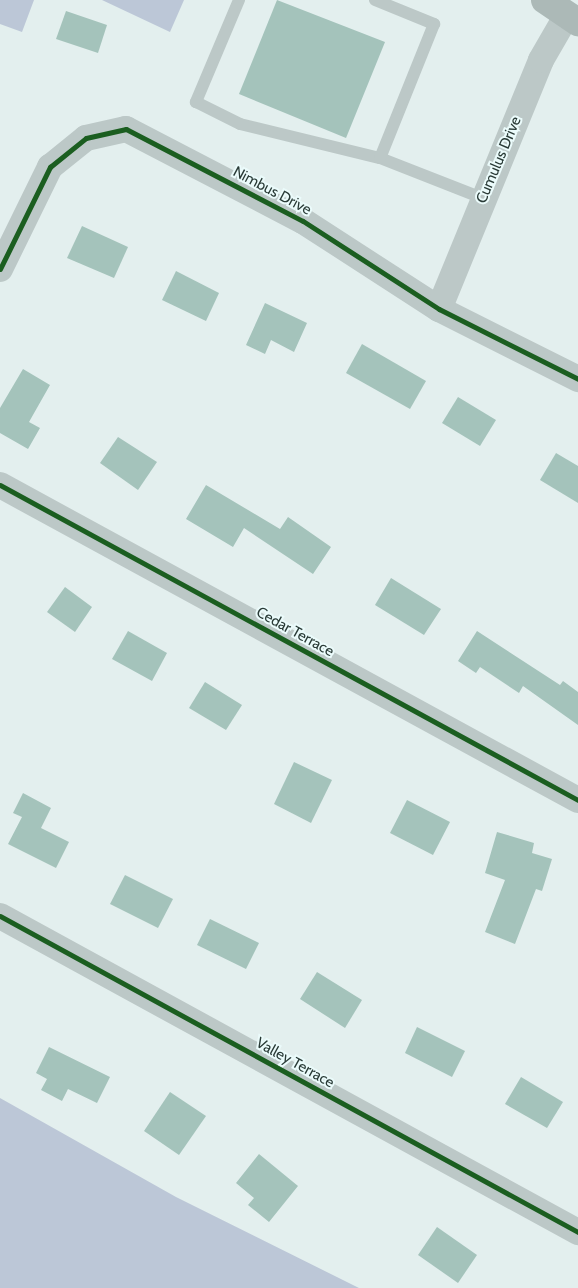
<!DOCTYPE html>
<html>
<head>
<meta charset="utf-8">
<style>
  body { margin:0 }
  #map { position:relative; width:578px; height:1288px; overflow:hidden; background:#e3efee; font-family:Cabin,sans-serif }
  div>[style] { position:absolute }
  .green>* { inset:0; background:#bcc7d7 }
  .building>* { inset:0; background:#a4c3bb }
  .service>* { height:12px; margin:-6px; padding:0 6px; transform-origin:6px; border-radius:6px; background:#bcc8c7 }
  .minor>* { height:26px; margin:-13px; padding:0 13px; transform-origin:13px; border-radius:13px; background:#bcc8c7 }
  .secondary>* { height:28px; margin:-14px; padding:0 14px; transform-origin:14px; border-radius:14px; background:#acb9b7 }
  .cycleway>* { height:5px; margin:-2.5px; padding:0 2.5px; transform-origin:2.5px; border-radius:2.5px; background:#1b5e20 }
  span { translate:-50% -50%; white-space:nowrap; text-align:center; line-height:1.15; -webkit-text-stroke:4px #ebfbfb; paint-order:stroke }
  .street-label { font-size:15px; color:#293a36 }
</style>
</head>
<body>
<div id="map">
  <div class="green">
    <div style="clip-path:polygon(0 0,34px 0,22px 32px,0 24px)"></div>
    <div style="clip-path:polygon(102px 0,184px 0,170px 32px)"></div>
    <div style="clip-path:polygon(0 1098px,176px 1197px,359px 1288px,0 1288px)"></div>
  </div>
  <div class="building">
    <div style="clip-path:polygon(277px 0,385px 42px,346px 138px,239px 94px)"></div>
    <div style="clip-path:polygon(66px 11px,107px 25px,98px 53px,56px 39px)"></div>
    <div style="clip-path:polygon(82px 226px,128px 247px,114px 278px,67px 258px)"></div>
    <div style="clip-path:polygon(176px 271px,219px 293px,206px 321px,162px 300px)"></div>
    <div style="clip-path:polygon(265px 303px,307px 323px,294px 352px,271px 340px,265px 354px,246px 345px)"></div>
    <div style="clip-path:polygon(362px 344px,426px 381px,410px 409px,346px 373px)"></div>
    <div style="clip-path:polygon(23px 369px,50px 385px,29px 422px,40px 428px,28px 449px,0 433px,0 408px)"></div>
    <div style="clip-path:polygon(458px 397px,496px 420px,480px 446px,442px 423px)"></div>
    <div style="clip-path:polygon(118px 437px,157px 462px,138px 490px,100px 463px)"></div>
    <div style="clip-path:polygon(556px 453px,578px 466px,578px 503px,540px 480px)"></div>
    <div style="clip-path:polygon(206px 485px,280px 529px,288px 517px,331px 547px,313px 574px,244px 528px,233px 547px,186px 519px)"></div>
    <div style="clip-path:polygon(391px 578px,441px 609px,424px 635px,375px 605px)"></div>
    <div style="clip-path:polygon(65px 587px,92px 607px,75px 632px,47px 612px)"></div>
    <div style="clip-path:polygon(128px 631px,167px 653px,152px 681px,112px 659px)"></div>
    <div style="clip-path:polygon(477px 631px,560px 685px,563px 681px,578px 692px,578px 725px,523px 686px,519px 693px,480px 667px,476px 673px,458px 661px)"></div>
    <div style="clip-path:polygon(205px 682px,242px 705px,226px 730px,189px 708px)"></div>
    <div style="clip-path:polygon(294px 762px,332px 780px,311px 823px,274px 804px)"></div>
    <div style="clip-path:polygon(23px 793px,51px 808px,41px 828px,69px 842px,56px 868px,8px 844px,22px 817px,13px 813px)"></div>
    <div style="clip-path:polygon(407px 800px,450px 822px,433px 855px,390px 833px)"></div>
    <div style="clip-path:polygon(497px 832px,534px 843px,532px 853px,552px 859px,542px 891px,536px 889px,515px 944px,485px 932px,505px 880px,485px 873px)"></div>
    <div style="clip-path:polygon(125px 875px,173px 899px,158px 928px,110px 904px)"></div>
    <div style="clip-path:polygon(210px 919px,259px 943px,246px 969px,197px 945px)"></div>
    <div style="clip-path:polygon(317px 972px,362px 1000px,345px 1028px,300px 999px)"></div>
    <div style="clip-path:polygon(417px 1027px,465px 1051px,452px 1077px,405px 1053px)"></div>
    <div style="clip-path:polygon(49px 1047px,110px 1077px,97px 1103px,68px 1089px,62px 1101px,41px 1090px,47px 1079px,36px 1073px)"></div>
    <div style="clip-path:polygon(521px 1077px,563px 1102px,547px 1128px,505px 1104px)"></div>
    <div style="clip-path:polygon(170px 1092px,206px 1116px,179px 1155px,144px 1131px)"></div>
    <div style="clip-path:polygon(259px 1154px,298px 1186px,269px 1222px,248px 1205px,254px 1198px,236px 1183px)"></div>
    <div style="clip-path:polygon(437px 1227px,477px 1255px,458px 1283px,418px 1255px)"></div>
  </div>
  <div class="service">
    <div style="left:239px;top:0;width:111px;rotate:112.9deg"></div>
    <div style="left:196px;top:102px;width:49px;rotate:26.6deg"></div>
    <div style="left:240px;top:124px;width:144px;rotate:13.7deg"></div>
    <div style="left:380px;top:158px;width:110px;rotate:21.4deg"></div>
    <div style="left:375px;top:0;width:64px;rotate:22.1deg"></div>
    <div style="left:434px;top:24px;width:144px;rotate:111.9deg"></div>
  </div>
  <div class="minor">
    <div style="left:0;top:269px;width:114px;rotate:-63.9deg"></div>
    <div style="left:50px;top:167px;width:46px;rotate:-38.9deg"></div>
    <div style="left:86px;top:138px;width:41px;rotate:-12.7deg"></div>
    <div style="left:126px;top:129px;width:199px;rotate:27.5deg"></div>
    <div style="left:303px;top:221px;width:162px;rotate:32.9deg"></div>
    <div style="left:439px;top:309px;width:156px;rotate:26.7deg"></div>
    <div style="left:439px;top:309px;width:269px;rotate:-67.7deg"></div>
    <div style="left:541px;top:60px;width:52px;rotate:-60deg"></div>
    <div style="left:0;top:485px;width:658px;rotate:28.59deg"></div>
    <div style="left:0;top:916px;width:659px;rotate:28.67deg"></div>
  </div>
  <div class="secondary">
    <div style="left:545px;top:0;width:40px;rotate:34deg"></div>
  </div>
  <div class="cycleway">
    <div style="left:0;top:269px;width:114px;rotate:-63.9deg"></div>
    <div style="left:50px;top:167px;width:46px;rotate:-38.9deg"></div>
    <div style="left:86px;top:138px;width:41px;rotate:-12.7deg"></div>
    <div style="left:126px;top:129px;width:199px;rotate:27.5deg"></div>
    <div style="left:303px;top:221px;width:162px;rotate:32.9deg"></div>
    <div style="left:439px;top:309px;width:156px;rotate:26.7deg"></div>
    <div style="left:0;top:485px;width:658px;rotate:28.59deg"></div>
    <div style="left:0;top:916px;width:659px;rotate:28.67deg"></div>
  </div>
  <div class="street-label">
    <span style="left:499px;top:160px;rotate:-67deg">Cumulus Drive</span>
    <span style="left:272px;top:191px;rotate:28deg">Nimbus Drive</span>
    <span style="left:295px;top:632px;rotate:29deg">Cedar Terrace</span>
    <span style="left:295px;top:1063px;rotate:29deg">Valley Terrace</span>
  </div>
</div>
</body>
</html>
